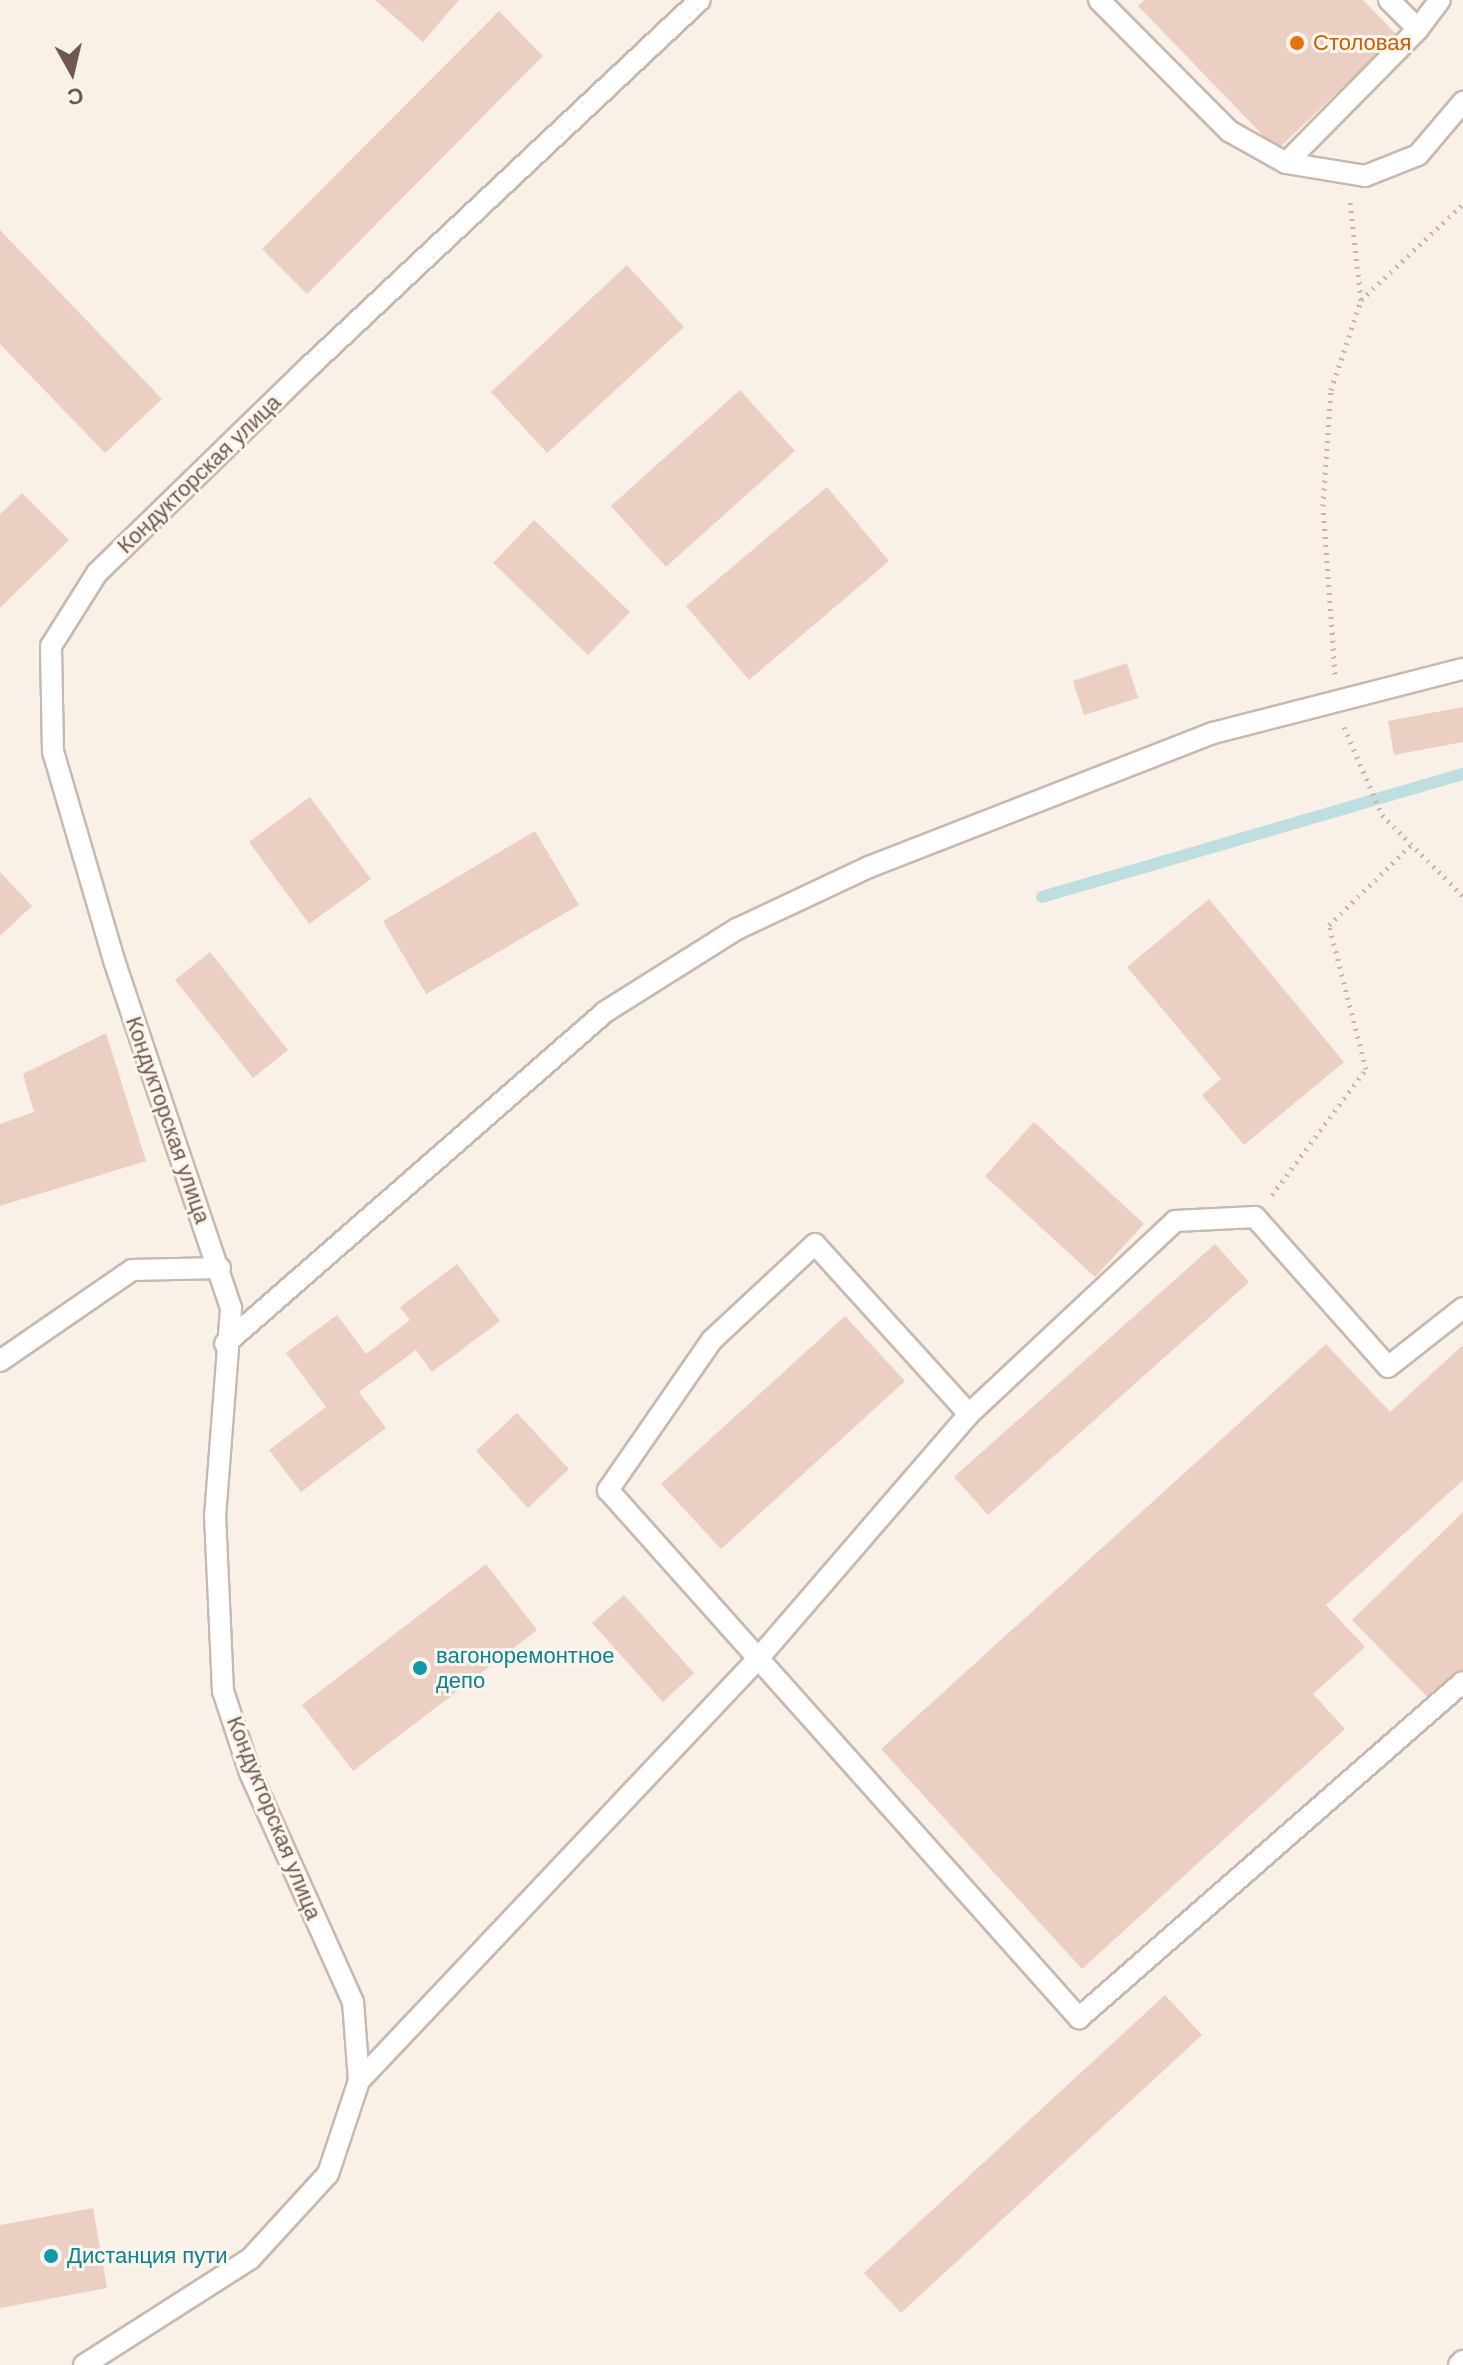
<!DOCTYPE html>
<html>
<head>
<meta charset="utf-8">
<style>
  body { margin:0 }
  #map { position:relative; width:1463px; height:2365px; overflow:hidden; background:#f9f1e7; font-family:Arial,sans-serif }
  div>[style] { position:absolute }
  .stream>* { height:12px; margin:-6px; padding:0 6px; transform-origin:6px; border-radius:6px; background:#bedee0 }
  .building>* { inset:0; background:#ebcfc2 }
  .path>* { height:5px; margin-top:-2.5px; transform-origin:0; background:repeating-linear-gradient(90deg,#cfb3a6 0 2px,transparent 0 8px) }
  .roads { filter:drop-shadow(2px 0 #c9b8ae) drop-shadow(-2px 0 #c9b8ae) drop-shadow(0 2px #c9b8ae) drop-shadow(0 -2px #c9b8ae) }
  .service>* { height:20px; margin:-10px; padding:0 10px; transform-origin:10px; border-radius:10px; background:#fff }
  .dots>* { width:22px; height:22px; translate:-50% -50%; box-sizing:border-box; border:4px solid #fcf5ed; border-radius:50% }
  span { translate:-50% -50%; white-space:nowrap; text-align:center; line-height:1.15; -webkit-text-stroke:6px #fcf5ed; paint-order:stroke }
  .food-label { font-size:22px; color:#c56008 }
  .left { translate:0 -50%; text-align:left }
  .street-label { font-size:22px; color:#6f584f }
  .culture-label { font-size:22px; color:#0d838f }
  .north { position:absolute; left:32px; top:32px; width:80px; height:80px; -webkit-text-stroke:6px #fcf5ed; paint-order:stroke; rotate:172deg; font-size:22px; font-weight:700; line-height:32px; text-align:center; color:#6f584f }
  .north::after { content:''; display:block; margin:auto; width:28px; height:36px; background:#6f584f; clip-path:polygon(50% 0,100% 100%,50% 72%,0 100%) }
</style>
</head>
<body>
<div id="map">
  <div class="stream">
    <div style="left:1042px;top:897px;width:439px;rotate:-16.3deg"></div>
  </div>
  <div class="building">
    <div style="clip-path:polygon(375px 0,459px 0,423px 42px)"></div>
    <div style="clip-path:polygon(1144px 0,1363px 0,1397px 35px,1277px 150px,1138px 6px)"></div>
    <div style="clip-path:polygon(499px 11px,543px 56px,307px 294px,262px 249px)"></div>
    <div style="clip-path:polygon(0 230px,162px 399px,105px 453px,0 344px)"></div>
    <div style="clip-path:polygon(627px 265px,684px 327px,547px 453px,491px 392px)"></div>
    <div style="clip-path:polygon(740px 390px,795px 451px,666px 567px,611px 506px)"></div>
    <div style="clip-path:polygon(827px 487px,889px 561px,749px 680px,686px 606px)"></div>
    <div style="clip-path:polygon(22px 493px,69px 540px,0 608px,0 514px)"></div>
    <div style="clip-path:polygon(534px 520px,630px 612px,588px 655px,493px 563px)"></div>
    <div style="clip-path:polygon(1127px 663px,1138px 698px,1084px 715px,1073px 681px)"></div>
    <div style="clip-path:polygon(1463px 707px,1463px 742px,1394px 755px,1388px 721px)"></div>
    <div style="clip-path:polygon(310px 797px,371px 879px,309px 924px,249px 842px)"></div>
    <div style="clip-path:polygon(535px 831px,579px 905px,426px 994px,383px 921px)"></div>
    <div style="clip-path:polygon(0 872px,32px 906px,0 936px)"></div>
    <div style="clip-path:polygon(1209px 899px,1344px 1062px,1244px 1145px,1202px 1095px,1221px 1079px,1127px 967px)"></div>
    <div style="clip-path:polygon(210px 952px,288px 1050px,253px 1078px,175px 980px)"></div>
    <div style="clip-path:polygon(106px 1033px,146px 1161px,0 1206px,0 1124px,34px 1112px,23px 1074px)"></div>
    <div style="clip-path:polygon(1034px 1122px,1144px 1224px,1095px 1277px,985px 1176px)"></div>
    <div style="clip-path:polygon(1215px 1244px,1249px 1282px,988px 1515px,954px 1477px)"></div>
    <div style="clip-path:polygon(457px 1264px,500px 1321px,432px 1372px,416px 1350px,359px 1392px,386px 1428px,301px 1492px,269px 1450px,326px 1407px,286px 1353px,337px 1315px,366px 1354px,410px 1320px,400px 1307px)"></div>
    <div style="clip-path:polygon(845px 1316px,905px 1381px,721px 1549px,661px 1484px)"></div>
    <div style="clip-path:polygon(1326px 1344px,1390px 1412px,1463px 1345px,1463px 1480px,1326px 1605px,1365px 1647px,1313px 1694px,1345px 1729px,1082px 1969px,881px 1749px)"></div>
    <div style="clip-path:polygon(517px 1413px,569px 1469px,528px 1508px,476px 1451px)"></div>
    <div style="clip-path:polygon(1463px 1512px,1463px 1672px,1432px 1702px,1352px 1620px)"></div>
    <div style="clip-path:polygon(486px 1564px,537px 1630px,353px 1771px,302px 1705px)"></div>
    <div style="clip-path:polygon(624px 1595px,694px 1673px,663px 1702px,592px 1623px)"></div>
    <div style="clip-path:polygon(1165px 1995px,1202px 2035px,901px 2313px,864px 2273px)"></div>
    <div style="clip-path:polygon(93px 2208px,107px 2288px,0 2308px,0 2225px)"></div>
  </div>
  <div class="path">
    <div style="left:1361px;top:300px;width:140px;rotate:-43.3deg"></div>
    <div style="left:1335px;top:674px;width:168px;rotate:-94.1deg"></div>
    <div style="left:1323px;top:506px;width:116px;rotate:-86.1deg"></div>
    <div style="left:1331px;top:390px;width:95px;rotate:-71.6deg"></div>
    <div style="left:1361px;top:300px;width:99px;rotate:-96.4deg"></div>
    <div style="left:1344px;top:727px;width:96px;rotate:66.6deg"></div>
    <div style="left:1382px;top:815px;width:115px;rotate:45deg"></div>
    <div style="left:1272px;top:1195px;width:157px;rotate:-53.3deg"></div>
    <div style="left:1366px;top:1069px;width:149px;rotate:-104.4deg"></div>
    <div style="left:1329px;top:925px;width:117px;rotate:-44.3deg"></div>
  </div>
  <div class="roads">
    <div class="service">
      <div style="left:1099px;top:0;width:185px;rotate:45.2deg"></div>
      <div style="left:1229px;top:131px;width:65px;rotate:29.3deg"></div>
      <div style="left:1286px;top:163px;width:80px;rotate:9.3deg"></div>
      <div style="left:1365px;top:176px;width:57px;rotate:-21.6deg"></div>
      <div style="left:1418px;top:155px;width:70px;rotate:-49.7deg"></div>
      <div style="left:1418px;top:29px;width:36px;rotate:-53deg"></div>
      <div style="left:1286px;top:163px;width:188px;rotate:-45.4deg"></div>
      <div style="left:1418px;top:29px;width:41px;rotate:-135deg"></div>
      <div style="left:225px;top:1344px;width:505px;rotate:-41.14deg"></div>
      <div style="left:605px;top:1012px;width:156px;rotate:-32.2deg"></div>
      <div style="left:737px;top:929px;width:146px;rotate:-25.2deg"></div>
      <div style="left:869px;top:867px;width:369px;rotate:-21.3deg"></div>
      <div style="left:1213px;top:733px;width:258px;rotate:-14.4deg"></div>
      <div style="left:0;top:1361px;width:160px;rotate:-34.6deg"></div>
      <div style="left:132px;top:1270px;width:88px;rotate:-1.3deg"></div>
      <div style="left:969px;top:1414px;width:229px;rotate:-132.2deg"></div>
      <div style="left:815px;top:1244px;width:141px;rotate:137deg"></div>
      <div style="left:712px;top:1340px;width:183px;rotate:124.7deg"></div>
      <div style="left:608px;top:1490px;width:708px;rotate:48.27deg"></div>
      <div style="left:1079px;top:2018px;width:510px;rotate:-41.19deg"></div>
      <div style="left:359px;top:2081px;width:578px;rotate:-46.61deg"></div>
      <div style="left:756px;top:1661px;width:326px;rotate:-49.2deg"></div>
      <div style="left:969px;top:1414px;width:282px;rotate:-43.1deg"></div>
      <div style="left:1175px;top:1221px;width:80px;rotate:-2.9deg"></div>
      <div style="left:1255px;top:1217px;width:200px;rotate:48.4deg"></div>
      <div style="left:1388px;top:1367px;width:95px;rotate:-38.2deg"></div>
      <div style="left:84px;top:2365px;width:197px;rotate:-32.6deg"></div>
      <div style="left:250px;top:2259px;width:115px;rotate:-47.5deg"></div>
      <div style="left:328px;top:2174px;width:98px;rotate:-71.6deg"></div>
      <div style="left:359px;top:2081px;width:79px;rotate:-94.3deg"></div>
      <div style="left:353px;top:2002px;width:251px;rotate:-114.2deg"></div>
      <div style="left:250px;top:1773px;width:86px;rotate:-108.2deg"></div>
      <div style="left:223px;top:1691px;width:174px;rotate:-92.6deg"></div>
      <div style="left:215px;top:1517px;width:210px;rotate:-85.6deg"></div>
      <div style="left:231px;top:1308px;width:367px;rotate:-108.6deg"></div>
      <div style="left:114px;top:960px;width:217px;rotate:-106.3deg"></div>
      <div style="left:53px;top:752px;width:106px;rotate:-91.1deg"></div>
      <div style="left:51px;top:646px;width:86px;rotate:-57.8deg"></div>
      <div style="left:97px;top:573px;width:298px;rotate:-44.2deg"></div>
      <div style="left:311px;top:365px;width:533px;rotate:-43.18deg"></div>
      <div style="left:1459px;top:2365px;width:6px;rotate:-45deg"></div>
    </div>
  </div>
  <div class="dots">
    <div style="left:1297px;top:43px;background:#e8710a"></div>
    <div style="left:420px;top:1668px;background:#0f9aa8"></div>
    <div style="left:51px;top:2256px;background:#0f9aa8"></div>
  </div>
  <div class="food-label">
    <span class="left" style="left:1313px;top:43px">Столовая</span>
  </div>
  <div class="street-label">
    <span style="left:199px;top:474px;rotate:-44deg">Кондукторская улица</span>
    <span style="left:168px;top:1120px;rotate:71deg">Кондукторская улица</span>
    <span style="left:274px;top:1818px;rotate:68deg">Кондукторская улица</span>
  </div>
  <div class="culture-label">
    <span class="left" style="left:436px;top:1668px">вагоноремонтное<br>депо</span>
    <span class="left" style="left:67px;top:2256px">Дистанция пути</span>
  </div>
  <div class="north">С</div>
</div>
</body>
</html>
